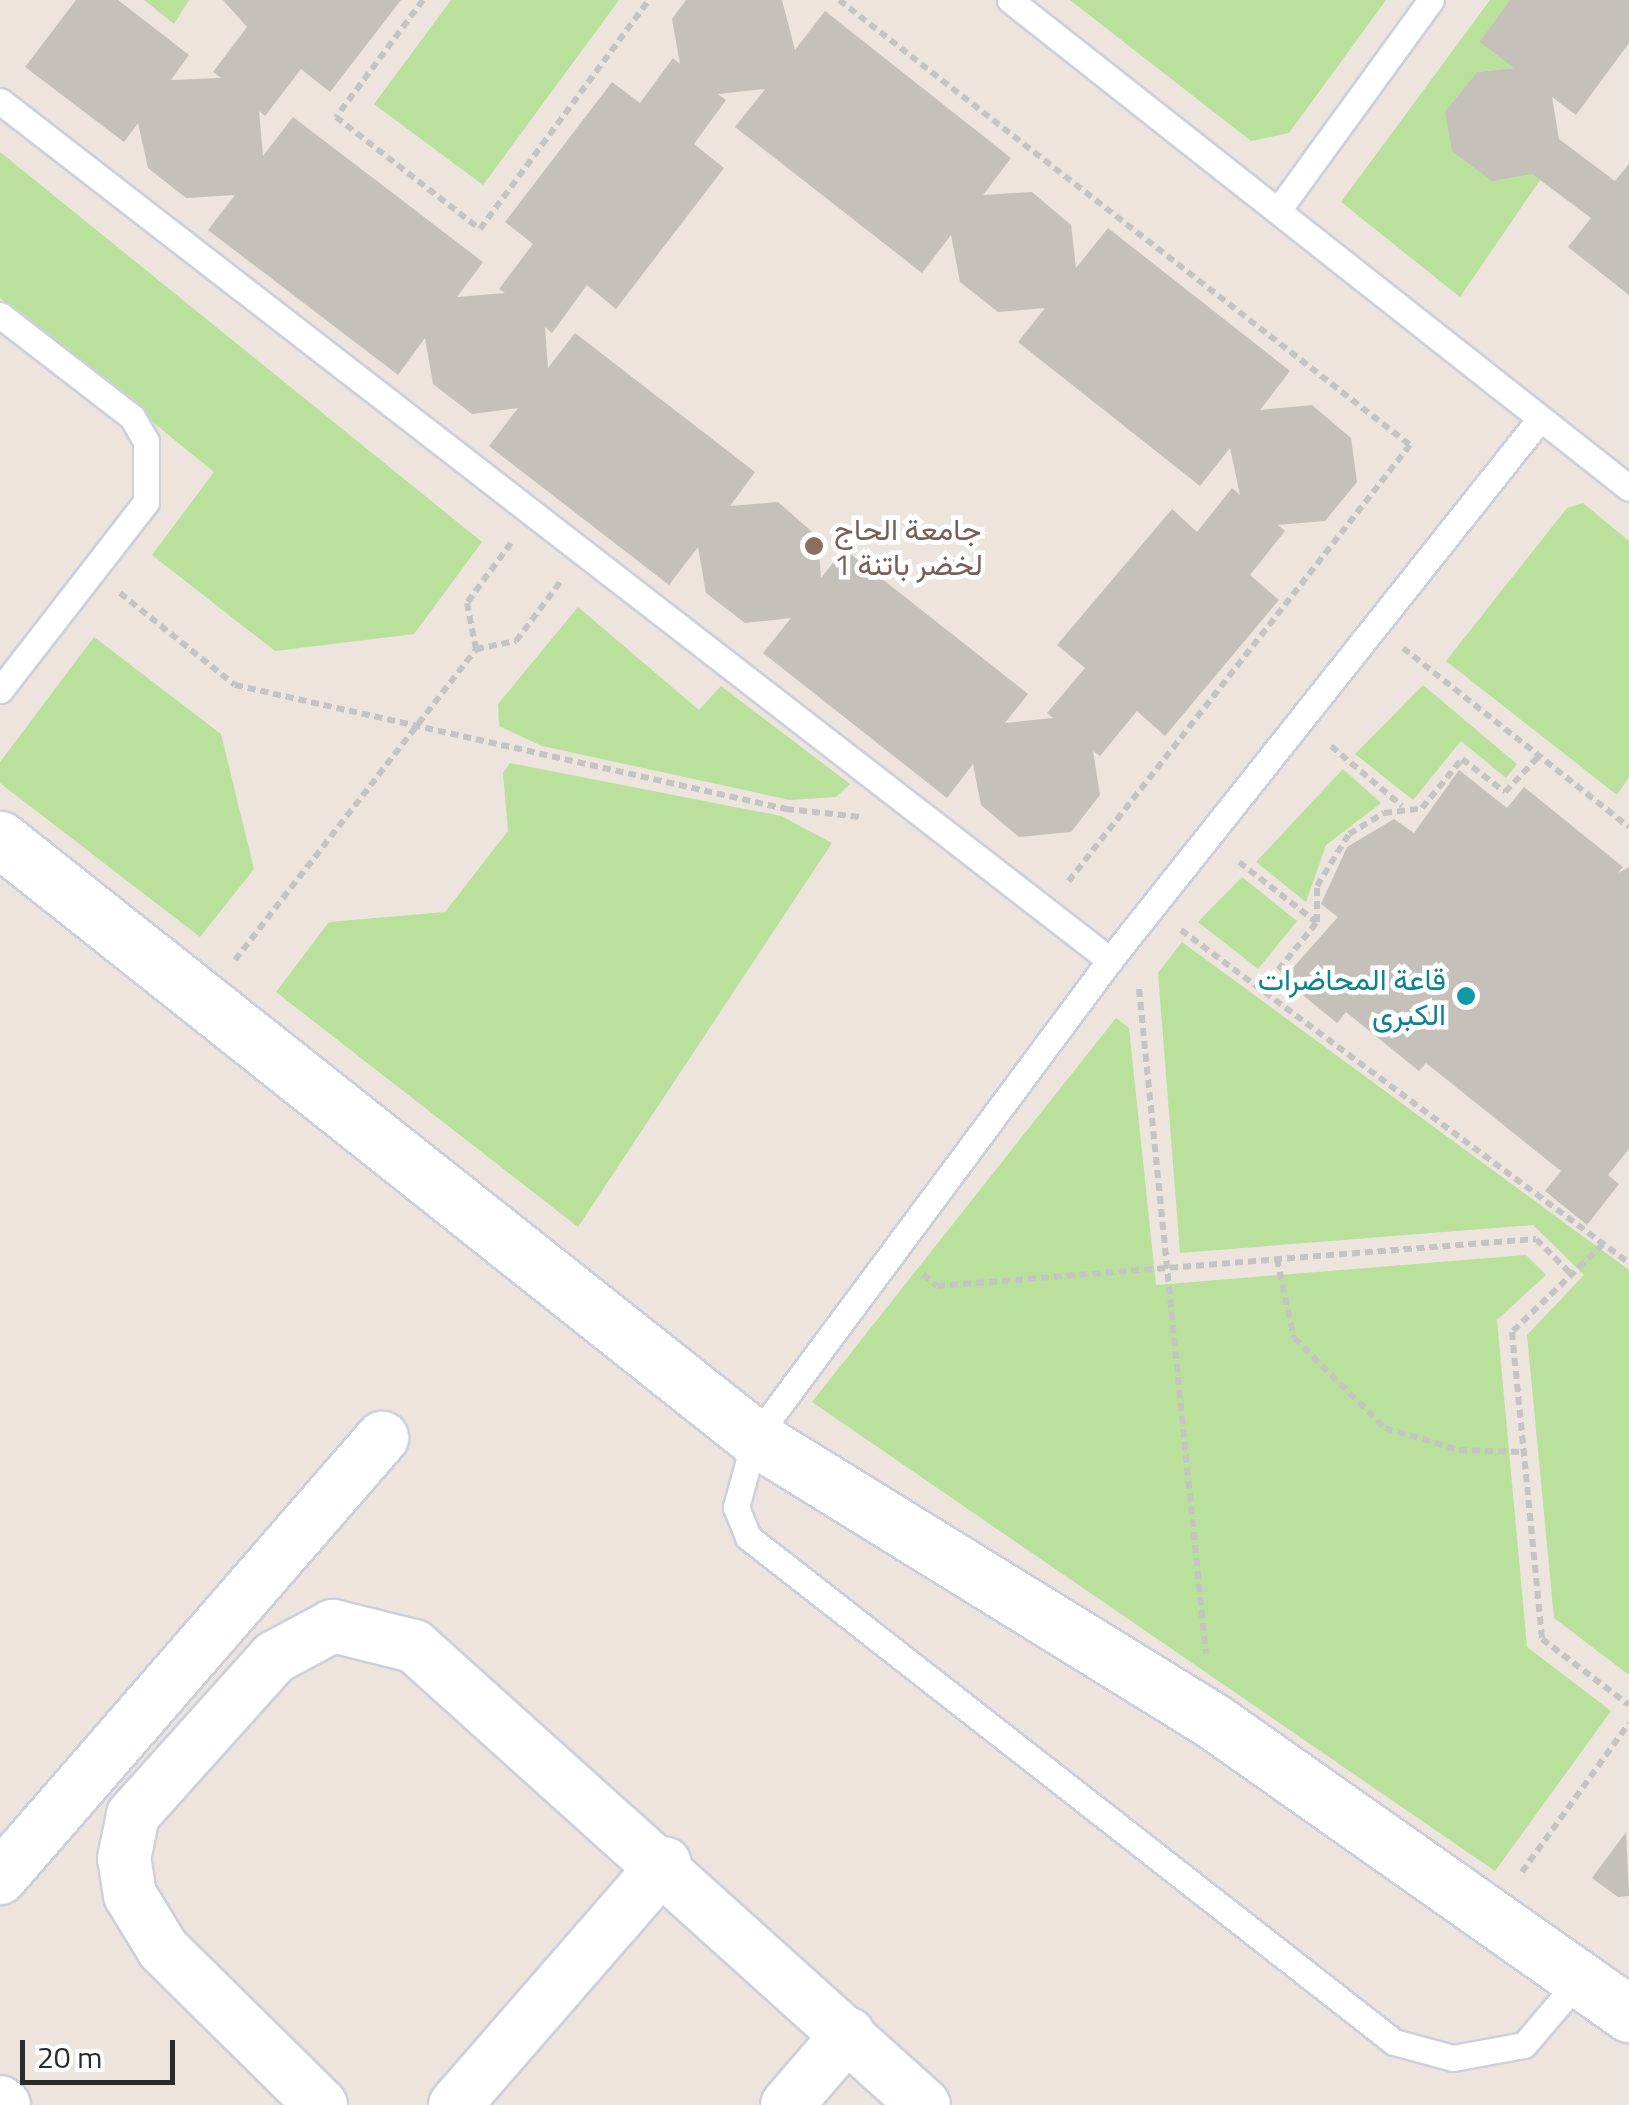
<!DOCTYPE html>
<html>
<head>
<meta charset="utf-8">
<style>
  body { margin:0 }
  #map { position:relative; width:1629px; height:2105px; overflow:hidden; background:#ece4dd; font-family:"Titillium Web",Vazirmatn,sans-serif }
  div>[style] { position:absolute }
  .green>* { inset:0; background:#b9e19c }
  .building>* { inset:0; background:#c5c0b9 }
  .path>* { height:6px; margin-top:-3px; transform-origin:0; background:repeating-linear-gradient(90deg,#c4c4c4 0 8px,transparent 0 13px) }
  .roads { filter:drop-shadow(2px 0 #ccd0dc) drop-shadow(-2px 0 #ccd0dc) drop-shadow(0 2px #ccd0dc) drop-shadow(0 -2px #ccd0dc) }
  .service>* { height:25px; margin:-12.5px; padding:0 12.5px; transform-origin:12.5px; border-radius:12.5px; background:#fff }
  .minor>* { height:52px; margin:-26px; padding:0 26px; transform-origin:26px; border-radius:26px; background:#fff }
  .tertiary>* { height:55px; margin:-27.5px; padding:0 27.5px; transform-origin:27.5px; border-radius:27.5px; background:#fff }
  .dots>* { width:28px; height:28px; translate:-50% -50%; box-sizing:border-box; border:5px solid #fff; border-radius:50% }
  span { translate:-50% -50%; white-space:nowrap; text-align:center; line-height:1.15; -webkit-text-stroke:9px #fff; paint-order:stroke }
  .education-label { font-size:30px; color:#785e54 }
  .left { translate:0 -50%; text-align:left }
  .culture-label { font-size:30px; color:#0d838f }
  .right { translate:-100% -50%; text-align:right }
  .scale { position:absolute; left:20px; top:2040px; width:155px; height:45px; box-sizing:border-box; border:5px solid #2b2b2b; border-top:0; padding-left:12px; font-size:30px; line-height:35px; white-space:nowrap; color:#2b2b2b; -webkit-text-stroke:8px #fff; paint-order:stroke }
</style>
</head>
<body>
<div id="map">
  <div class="green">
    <div style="clip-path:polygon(144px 0,189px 0,174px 24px)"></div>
    <div style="clip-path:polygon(451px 0,619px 0,483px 185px,374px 104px)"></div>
    <div style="clip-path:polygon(1070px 0,1386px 0,1289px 133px,1251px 141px)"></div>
    <div style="clip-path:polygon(1490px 0,1510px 0,1479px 42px,1514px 68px,1477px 72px,1445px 113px,1540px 180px,1460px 297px,1341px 202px)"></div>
    <div style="clip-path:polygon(0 152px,482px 542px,414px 634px,275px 651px,152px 555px,214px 472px,0 298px)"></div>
    <div style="clip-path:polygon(1583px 503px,1629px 541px,1629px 777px,1617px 795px,1446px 661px,1567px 508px)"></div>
    <div style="clip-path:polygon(578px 607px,699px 710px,721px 686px,850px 784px,836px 797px,790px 800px,542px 746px,499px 726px,498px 704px)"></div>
    <div style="clip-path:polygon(94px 637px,221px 734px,254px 869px,200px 937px,0 783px,0 762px)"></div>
    <div style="clip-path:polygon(1423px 685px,1517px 764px,1506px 778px,1461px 741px,1413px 800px,1355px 754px)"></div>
    <div style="clip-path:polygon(510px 763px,781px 816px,832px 843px,578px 1227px,276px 992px,329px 922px,445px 912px,508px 831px,503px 773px)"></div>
    <div style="clip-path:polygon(1343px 769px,1381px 803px,1326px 845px,1306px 902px,1256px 862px)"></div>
    <div style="clip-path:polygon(1242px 877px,1297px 921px,1258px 969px,1198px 922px)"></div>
    <div style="clip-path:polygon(1182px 942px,1629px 1270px,1629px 1675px,1554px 1618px,1527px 1335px,1584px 1275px,1533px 1225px,1180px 1253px,1158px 973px)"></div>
    <div style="clip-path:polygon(1116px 1018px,1129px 1028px,1156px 1285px,1526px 1255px,1546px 1275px,1497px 1320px,1527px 1647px,1611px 1711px,1495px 1871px,812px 1402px)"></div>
  </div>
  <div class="building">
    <div style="clip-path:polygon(evenodd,76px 0,118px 0,189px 55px,171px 80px,221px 78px,213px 72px,247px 27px,223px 0,401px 0,330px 92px,301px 69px,265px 116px,259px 111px,263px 156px,293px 117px,483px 262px,457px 297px,505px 293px,499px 289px,533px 244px,505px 222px,612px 82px,640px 103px,673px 58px,680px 64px,672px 19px,686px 0,782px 0,795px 50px,825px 11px,1011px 158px,983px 195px,1032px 192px,1071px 225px,1076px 268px,1108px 228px,1290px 371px,1260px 410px,1312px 405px,1351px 438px,1357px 482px,1325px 521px,1278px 525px,1285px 531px,1250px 575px,1279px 600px,1165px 736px,1137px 711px,1100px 756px,1093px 751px,1100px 795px,1071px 832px,1019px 837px,981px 805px,973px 764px,947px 798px,763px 653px,791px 618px,745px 623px,706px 593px,698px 547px,669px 585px,489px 446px,518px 408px,472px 414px,433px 384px,425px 338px,398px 375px,208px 230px,235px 195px,186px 198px,148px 168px,138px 123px,124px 142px,25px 67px,76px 0,765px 89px,735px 127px,922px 273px,951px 235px,960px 282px,998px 312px,1045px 308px,1018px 342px,1200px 486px,1230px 448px,1240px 495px,1232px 488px,1197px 532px,1172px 509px,1057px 645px,1085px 668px,1047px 713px,1053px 718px,1005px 723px,1028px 694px,844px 549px,821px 578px,818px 537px,778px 502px,730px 506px,755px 472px,575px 333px,548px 368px,545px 327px,552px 333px,587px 285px,616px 309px,724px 168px,694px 144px,726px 100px,718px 94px,765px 89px)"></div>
    <div style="clip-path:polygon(1510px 0,1629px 0,1629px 43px,1576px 115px,1552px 97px,1559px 139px,1615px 181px,1629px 164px,1629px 295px,1568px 247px,1591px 218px,1532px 174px,1492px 181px,1452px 151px,1445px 112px,1477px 72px,1514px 68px,1479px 42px)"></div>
    <div style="clip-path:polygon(1459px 770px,1507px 808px,1524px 787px,1623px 867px,1618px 873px,1629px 867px,1629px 1149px,1608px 1175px,1619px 1184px,1587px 1225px,1545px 1191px,1561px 1171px,1426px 1063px,1419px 1071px,1346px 1012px,1337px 1023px,1283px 979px,1338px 917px,1321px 904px,1347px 847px,1394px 819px,1414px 833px)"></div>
    <div style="clip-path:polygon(1626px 1832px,1629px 1896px,1618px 1897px,1592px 1878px)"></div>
  </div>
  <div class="path">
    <div style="left:423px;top:0;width:146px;rotate:126.6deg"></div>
    <div style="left:336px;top:117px;width:182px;rotate:37.9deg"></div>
    <div style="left:480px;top:229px;width:285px;rotate:-53.6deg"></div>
    <div style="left:839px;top:0;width:724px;rotate:37.93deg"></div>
    <div style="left:1410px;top:445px;width:555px;rotate:128.05deg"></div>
    <div style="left:511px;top:543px;width:74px;rotate:126.3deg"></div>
    <div style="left:467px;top:603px;width:47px;rotate:78.9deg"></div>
    <div style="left:476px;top:649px;width:41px;rotate:-11.3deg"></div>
    <div style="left:516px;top:641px;width:75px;rotate:-53.1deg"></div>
    <div style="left:120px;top:593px;width:147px;rotate:38.7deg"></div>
    <div style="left:235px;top:685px;width:565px;rotate:12.68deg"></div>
    <div style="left:786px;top:809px;width:75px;rotate:6.1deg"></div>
    <div style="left:1403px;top:648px;width:288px;rotate:38.4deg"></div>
    <div style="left:1331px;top:746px;width:93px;rotate:40.2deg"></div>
    <div style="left:1239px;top:862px;width:98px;rotate:37.9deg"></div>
    <div style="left:1181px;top:930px;width:558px;rotate:36.62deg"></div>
    <div style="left:235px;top:960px;width:393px;rotate:-52.2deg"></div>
    <div style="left:1139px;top:989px;width:668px;rotate:84.25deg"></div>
    <div style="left:1262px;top:990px;width:87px;rotate:-51deg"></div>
    <div style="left:1317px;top:922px;width:36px;rotate:-90deg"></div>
    <div style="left:1317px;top:886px;width:61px;rotate:-58.4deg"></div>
    <div style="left:1349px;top:834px;width:41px;rotate:-31deg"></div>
    <div style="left:1384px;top:813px;width:38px;rotate:-7deg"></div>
    <div style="left:1422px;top:808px;width:63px;rotate:-50.8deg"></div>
    <div style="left:1462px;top:759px;width:54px;rotate:37.5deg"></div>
    <div style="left:1505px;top:792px;width:50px;rotate:-46.6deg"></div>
    <div style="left:1603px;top:1244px;width:127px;rotate:136deg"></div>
    <div style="left:1512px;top:1332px;width:308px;rotate:84.4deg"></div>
    <div style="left:1542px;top:1639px;width:109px;rotate:37.2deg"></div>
    <div style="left:1277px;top:1259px;width:81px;rotate:77.9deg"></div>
    <div style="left:1294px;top:1338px;width:128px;rotate:44.7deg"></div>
    <div style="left:1385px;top:1428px;width:77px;rotate:16.6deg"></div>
    <div style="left:1459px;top:1450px;width:64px;rotate:1.8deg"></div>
    <div style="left:923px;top:1274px;width:18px;rotate:41deg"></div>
    <div style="left:937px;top:1286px;width:601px;rotate:-4.49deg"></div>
    <div style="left:1536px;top:1239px;width:49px;rotate:45deg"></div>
    <div style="left:1522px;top:1872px;width:183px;rotate:-54.3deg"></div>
  </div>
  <div class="roads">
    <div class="service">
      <div style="left:1010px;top:0;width:788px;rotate:38.25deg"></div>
      <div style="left:0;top:101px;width:1404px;rotate:37.74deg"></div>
      <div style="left:1279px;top:209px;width:258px;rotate:-54deg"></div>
      <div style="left:0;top:315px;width:167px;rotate:37.7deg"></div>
      <div style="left:132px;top:417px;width:28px;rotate:60deg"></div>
      <div style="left:146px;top:441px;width:61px;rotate:90deg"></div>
      <div style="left:146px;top:502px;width:238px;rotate:127.8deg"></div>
      <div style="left:1539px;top:420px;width:690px;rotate:128.47deg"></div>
      <div style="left:1110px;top:960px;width:595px;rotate:126.6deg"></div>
      <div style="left:755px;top:1438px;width:72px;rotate:105.4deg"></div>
      <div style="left:736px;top:1507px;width:32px;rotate:68deg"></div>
      <div style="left:748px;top:1537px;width:820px;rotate:38.02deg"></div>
      <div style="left:1394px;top:2042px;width:61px;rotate:15.2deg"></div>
      <div style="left:1453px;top:2058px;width:72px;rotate:-10.4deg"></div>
      <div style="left:1524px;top:2045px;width:87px;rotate:-49.7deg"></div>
    </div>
    <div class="minor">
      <div style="left:0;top:1878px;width:583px;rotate:-49.04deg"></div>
      <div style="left:0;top:2102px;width:5px;rotate:37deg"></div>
      <div style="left:321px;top:2105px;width:222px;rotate:-135.4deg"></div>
      <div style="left:163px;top:1949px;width:63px;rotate:-121.4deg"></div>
      <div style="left:130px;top:1895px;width:36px;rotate:-99deg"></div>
      <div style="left:124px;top:1859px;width:45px;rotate:-78.4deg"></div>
      <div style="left:133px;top:1815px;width:212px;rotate:-48.1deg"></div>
      <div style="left:275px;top:1657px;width:66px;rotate:-28.1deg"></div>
      <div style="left:333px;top:1626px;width:83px;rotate:13.9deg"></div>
      <div style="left:414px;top:1646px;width:686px;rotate:41.99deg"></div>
      <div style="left:455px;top:2105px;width:320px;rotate:-49deg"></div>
      <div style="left:787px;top:2105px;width:94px;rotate:-49.3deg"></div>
    </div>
    <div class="tertiary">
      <div style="left:0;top:839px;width:964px;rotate:38.43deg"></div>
      <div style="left:755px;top:1438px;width:538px;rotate:31.71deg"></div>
      <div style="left:1213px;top:1721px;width:509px;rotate:35.16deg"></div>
    </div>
  </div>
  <div class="dots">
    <div style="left:814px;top:546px;background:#8d6e63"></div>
    <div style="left:1466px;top:996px;background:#0f9aa8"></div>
  </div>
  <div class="education-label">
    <span class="left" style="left:834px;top:546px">جامعة الحاج<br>لخضر باتنة 1</span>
  </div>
  <div class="culture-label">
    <span class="right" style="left:1446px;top:996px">قاعة المحاضرات<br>الكبرى</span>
  </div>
  <div class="scale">20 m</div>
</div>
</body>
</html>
